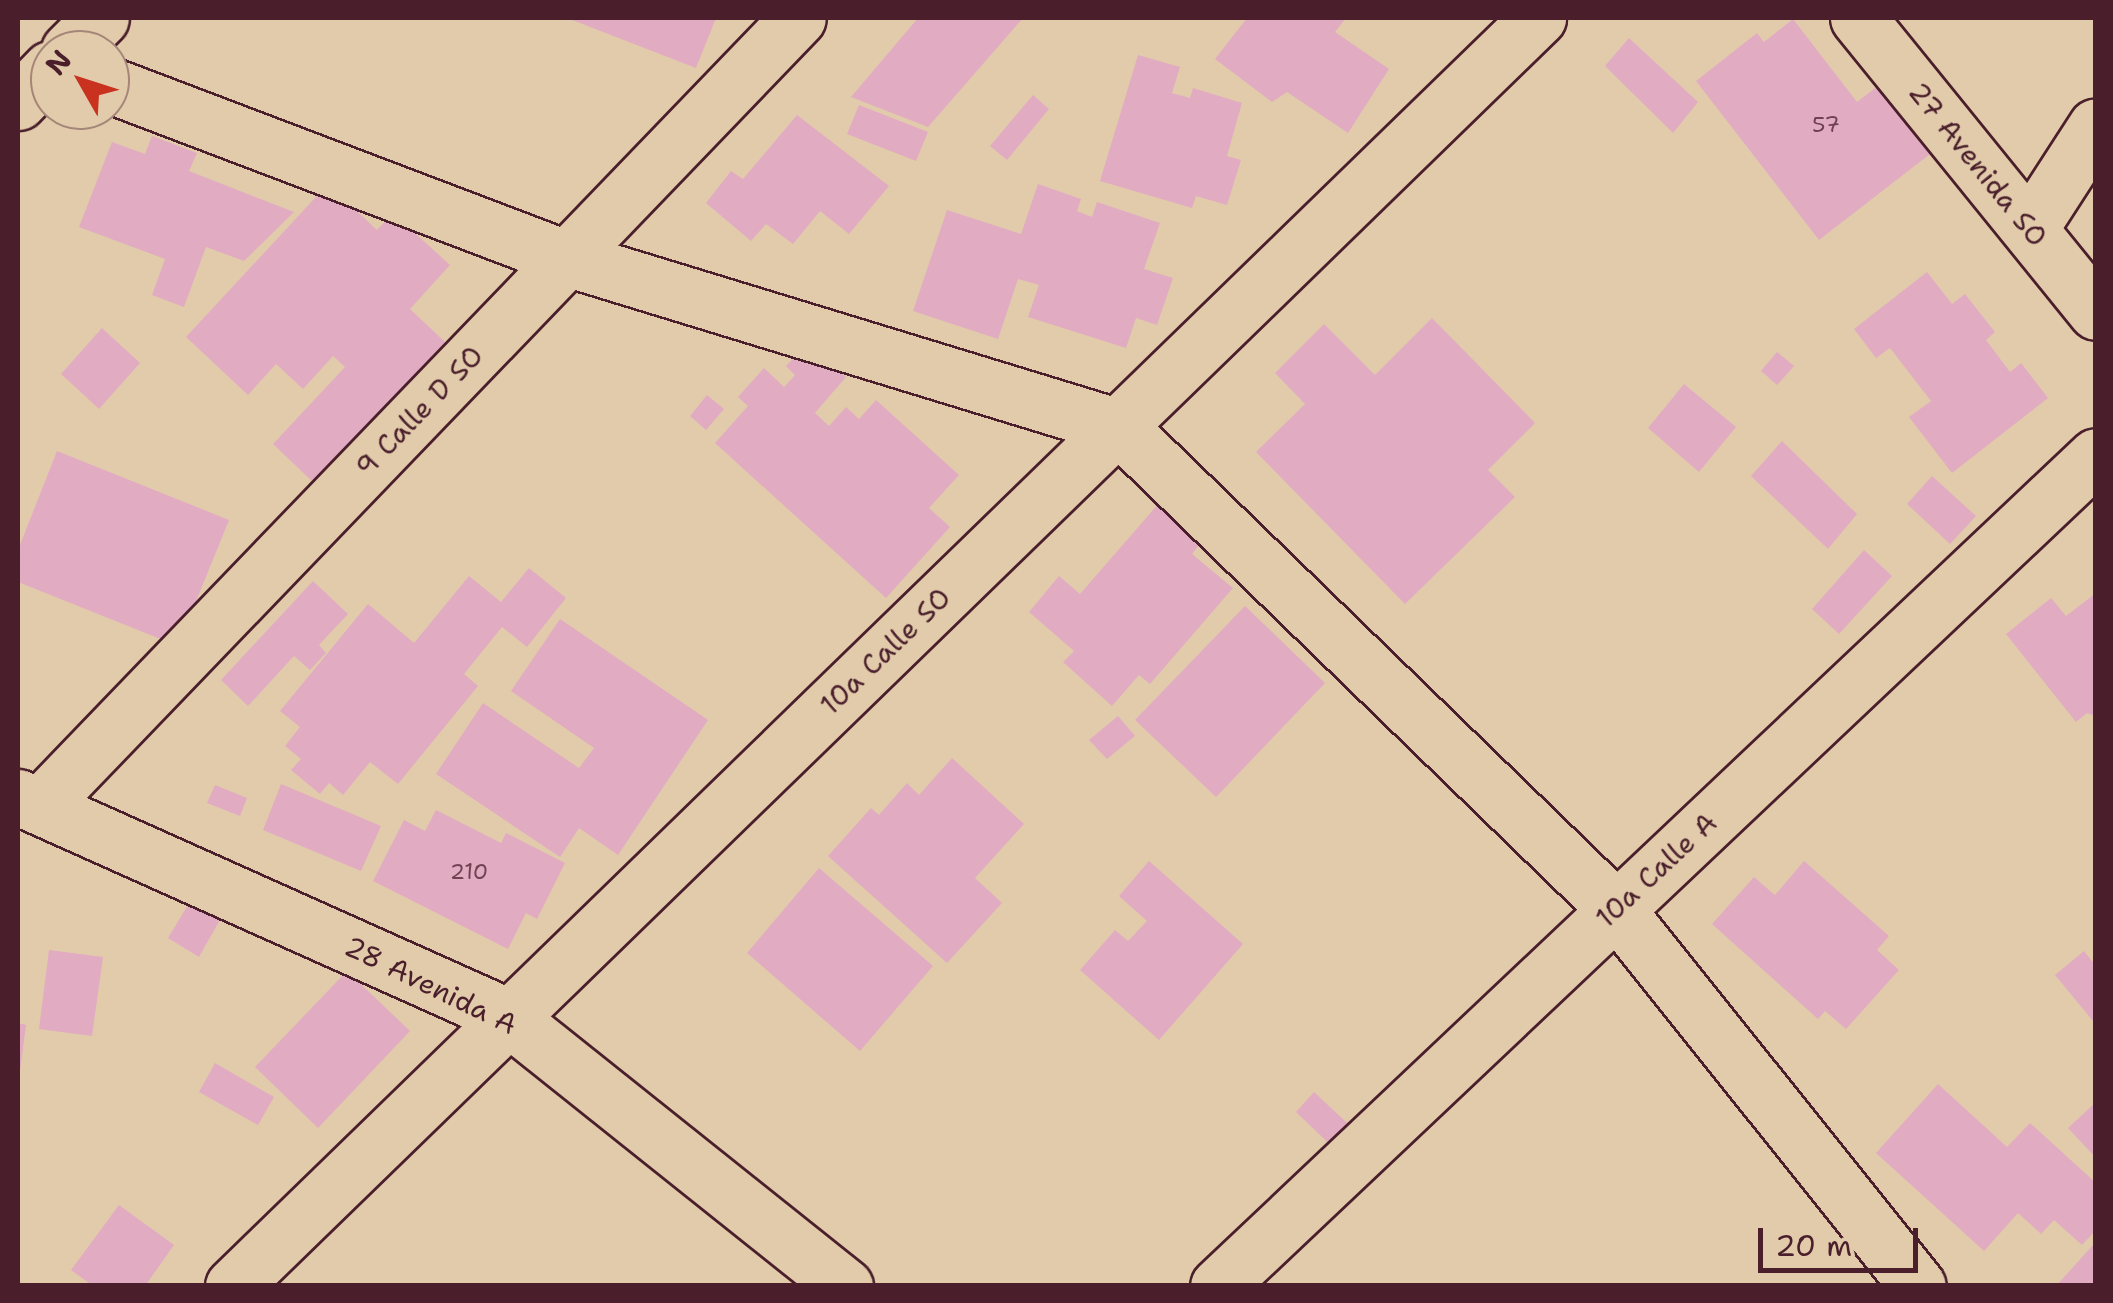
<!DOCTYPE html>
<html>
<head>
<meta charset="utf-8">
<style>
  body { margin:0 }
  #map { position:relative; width:2113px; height:1303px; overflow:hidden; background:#e2cbab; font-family:"Shantell Sans",sans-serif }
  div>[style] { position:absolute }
  .building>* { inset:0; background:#e1abc2 }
  .roads { filter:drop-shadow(2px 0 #4a1f2b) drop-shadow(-2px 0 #4a1f2b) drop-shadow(0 2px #4a1f2b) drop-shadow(0 -2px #4a1f2b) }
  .minor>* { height:55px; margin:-27.5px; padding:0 27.5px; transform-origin:27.5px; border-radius:27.5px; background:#e2cbab }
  span { translate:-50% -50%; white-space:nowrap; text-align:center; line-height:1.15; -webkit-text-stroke:9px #e2cbab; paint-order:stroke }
  .number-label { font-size:22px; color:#704251 }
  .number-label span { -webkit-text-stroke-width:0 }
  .street-label { font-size:28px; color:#4a1f2b }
  .frame { position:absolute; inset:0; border:20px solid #4a1f2b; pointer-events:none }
  .north { position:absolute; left:30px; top:30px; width:100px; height:100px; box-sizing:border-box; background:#e2cbab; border:2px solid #a58678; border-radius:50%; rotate:309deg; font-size:28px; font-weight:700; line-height:40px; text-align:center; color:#4a1f2b }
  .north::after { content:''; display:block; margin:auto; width:35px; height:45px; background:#c8321e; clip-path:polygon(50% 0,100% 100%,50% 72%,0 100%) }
  .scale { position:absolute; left:1758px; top:1228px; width:160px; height:45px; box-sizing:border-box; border:5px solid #4a1f2b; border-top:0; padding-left:12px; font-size:30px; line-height:35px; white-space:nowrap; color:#4a1f2b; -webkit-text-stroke:8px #e2cbab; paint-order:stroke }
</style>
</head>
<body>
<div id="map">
  <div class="building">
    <div style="clip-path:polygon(567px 18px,716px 18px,696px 68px)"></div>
    <div style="clip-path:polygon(918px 18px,1023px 18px,928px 127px,851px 97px)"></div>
    <div style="clip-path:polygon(1247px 18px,1346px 18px,1335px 32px,1389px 69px,1348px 133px,1287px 92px,1272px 102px,1215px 59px)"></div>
    <div style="clip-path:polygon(1793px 19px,1857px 102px,1887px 79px,1939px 147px,1819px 240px,1696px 81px,1757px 33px,1764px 42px)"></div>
    <div style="clip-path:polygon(1629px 38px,1698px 102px,1673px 133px,1605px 66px)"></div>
    <div style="clip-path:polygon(1138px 55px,1180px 67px,1172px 93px,1190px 98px,1193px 88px,1242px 103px,1227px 156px,1241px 160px,1227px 205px,1196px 196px,1192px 208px,1100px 181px)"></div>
    <div style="clip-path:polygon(1033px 95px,1049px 109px,1007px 160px,990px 146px)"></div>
    <div style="clip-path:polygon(859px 105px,928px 132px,916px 161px,847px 134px)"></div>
    <div style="clip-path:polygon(797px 115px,889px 186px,849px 234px,820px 211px,793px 244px,766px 224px,751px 241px,706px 203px,731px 171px,743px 179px)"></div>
    <div style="clip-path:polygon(152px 136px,197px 153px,189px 171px,294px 212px,244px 261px,206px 247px,184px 307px,152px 295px,165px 259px,79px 227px,112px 142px,145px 154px)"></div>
    <div style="clip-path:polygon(328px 184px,377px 230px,393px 213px,450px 265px,410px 309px,445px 342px,314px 483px,273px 444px,345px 367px,333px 356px,303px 389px,276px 364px,248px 395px,186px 337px)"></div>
    <div style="clip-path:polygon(1038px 184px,1081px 199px,1077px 211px,1092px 217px,1097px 202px,1160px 223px,1144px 269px,1173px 278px,1157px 325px,1136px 318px,1126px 348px,1028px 317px,1039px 285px,1018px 279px,998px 339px,913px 311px,947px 210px,1021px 234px)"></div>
    <div style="clip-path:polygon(1927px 272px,1952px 304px,1965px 294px,1995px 332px,1986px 340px,2010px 372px,2021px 363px,2048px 398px,1952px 473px,1909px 417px,1931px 401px,1890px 348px,1876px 358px,1854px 329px)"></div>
    <div style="clip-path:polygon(1432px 318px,1535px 423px,1488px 470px,1515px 497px,1405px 604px,1256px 452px,1305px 404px,1275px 373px,1324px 324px,1375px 375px)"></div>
    <div style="clip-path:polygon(102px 328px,140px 363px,99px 409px,61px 374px)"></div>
    <div style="clip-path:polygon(808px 343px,846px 377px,815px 413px,829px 426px,846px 407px,859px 419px,876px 400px,959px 475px,929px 508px,950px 527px,886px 598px,715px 443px,748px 406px,738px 397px,764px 368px,784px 387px,795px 375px,786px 366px)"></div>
    <div style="clip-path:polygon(1777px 352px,1794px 366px,1777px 385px,1761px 371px)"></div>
    <div style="clip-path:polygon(1684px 384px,1736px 427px,1699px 472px,1648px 428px)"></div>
    <div style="clip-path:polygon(707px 395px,724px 409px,706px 430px,690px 416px)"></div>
    <div style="clip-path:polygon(1782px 441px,1857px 514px,1828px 549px,1751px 476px)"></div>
    <div style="clip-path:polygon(57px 451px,229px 520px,178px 646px,18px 582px,18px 550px)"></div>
    <div style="clip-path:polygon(1932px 476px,1976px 516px,1950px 544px,1907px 504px)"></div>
    <div style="clip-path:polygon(1160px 502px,1204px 539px,1192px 554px,1233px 588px,1150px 684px,1139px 675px,1112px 706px,1063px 662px,1074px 651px,1029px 612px,1059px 576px,1080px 594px)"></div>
    <div style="clip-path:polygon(1864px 550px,1892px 576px,1839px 634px,1812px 609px)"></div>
    <div style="clip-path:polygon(529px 568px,566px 598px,527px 647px,502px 627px,464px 674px,478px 686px,398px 784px,370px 762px,343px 795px,329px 783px,320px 794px,291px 770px,301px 759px,285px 746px,300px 727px,280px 711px,368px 604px,414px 643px,469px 576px,501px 602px)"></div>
    <div style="clip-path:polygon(313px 581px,348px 614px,319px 645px,326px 653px,310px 670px,294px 656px,248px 706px,221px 680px)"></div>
    <div style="clip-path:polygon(2096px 593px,2096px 716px,2087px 713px,2076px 722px,2006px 634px,2051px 598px,2066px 616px)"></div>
    <div style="clip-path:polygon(1245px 606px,1325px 683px,1216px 797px,1135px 720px)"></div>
    <div style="clip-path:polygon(560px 619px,708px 720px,618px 855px,579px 828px,560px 857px,436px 774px,483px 703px,579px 768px,594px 748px,511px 691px)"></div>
    <div style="clip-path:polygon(1118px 716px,1135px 736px,1107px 759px,1089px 740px)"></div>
    <div style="clip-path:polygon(952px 758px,1024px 824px,975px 878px,1002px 903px,947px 963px,828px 856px,871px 808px,879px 815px,907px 783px,919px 795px)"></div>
    <div style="clip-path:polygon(281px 784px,381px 826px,361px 871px,263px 830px)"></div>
    <div style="clip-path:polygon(215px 785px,247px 798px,240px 816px,207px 803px)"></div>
    <div style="clip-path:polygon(436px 810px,501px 843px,506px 833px,565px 863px,537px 919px,526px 913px,508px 949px,373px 881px,404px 820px,425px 831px)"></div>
    <div style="clip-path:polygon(1149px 861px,1243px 944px,1159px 1040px,1080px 970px,1115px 930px,1128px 941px,1147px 921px,1119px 896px)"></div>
    <div style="clip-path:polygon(1804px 861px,1889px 936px,1877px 950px,1899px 970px,1846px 1029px,1825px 1011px,1818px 1019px,1712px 924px,1754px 877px,1775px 895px)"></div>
    <div style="clip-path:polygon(819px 868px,933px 966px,860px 1051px,747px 953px)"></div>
    <div style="clip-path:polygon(191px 900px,221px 918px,199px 957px,168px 938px)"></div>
    <div style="clip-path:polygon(49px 950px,103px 957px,92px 1036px,39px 1029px)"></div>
    <div style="clip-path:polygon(2084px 951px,2096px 966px,2093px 1021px,2055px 975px)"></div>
    <div style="clip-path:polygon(347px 971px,410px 1031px,318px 1128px,255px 1067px)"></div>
    <div style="clip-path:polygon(18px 1023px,26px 1025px,20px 1071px,18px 1071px)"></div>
    <div style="clip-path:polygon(215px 1063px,274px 1097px,258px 1125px,199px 1092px)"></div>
    <div style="clip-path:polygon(1938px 1084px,2007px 1147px,2030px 1123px,2096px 1183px,2096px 1230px,2082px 1245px,2054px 1220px,2041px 1234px,2018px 1213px,1984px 1251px,1876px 1153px)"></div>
    <div style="clip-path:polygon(1314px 1092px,1361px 1136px,1342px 1156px,1296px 1112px)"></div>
    <div style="clip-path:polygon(2096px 1102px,2096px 1158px,2068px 1128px)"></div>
    <div style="clip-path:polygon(119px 1205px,174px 1245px,145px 1286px,93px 1286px,71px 1270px)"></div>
    <div style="clip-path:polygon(2093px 1245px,2096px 1286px,2056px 1286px)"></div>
  </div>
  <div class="roads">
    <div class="minor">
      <div style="left:1858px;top:18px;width:378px;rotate:51deg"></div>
      <div style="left:69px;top:50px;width:45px;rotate:-45deg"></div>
      <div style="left:110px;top:85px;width:488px;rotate:20.8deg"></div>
      <div style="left:566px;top:258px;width:578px;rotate:16.99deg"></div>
      <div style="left:1119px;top:427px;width:691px;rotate:44.12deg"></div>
      <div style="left:1615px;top:908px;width:484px;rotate:51.3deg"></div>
      <div style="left:18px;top:102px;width:46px;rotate:-45.9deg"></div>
      <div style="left:2030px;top:228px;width:121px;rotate:-57.1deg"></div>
      <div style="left:18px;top:797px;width:534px;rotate:24.12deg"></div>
      <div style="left:505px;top:1015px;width:435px;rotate:38.6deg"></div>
      <div style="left:40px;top:806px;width:1093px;rotate:-46.11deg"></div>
      <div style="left:233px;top:1286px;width:1820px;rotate:-44.18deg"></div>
      <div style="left:1218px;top:1286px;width:1208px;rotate:-43.39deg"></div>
    </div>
  </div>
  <div class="number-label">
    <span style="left:1826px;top:125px">57</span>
    <span style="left:469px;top:872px">210</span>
  </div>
  <div class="street-label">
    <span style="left:1978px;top:164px;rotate:51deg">27 Avenida SO</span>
    <span style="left:419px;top:411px;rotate:-46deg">9 Calle D SO</span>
    <span style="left:885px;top:651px;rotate:-44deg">10a Calle SO</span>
    <span style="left:1656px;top:870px;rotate:-43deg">10a Calle A</span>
    <span style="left:431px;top:985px;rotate:26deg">28 Avenida A</span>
  </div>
  <div class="frame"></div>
  <div class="north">N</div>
  <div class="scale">20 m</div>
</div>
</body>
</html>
